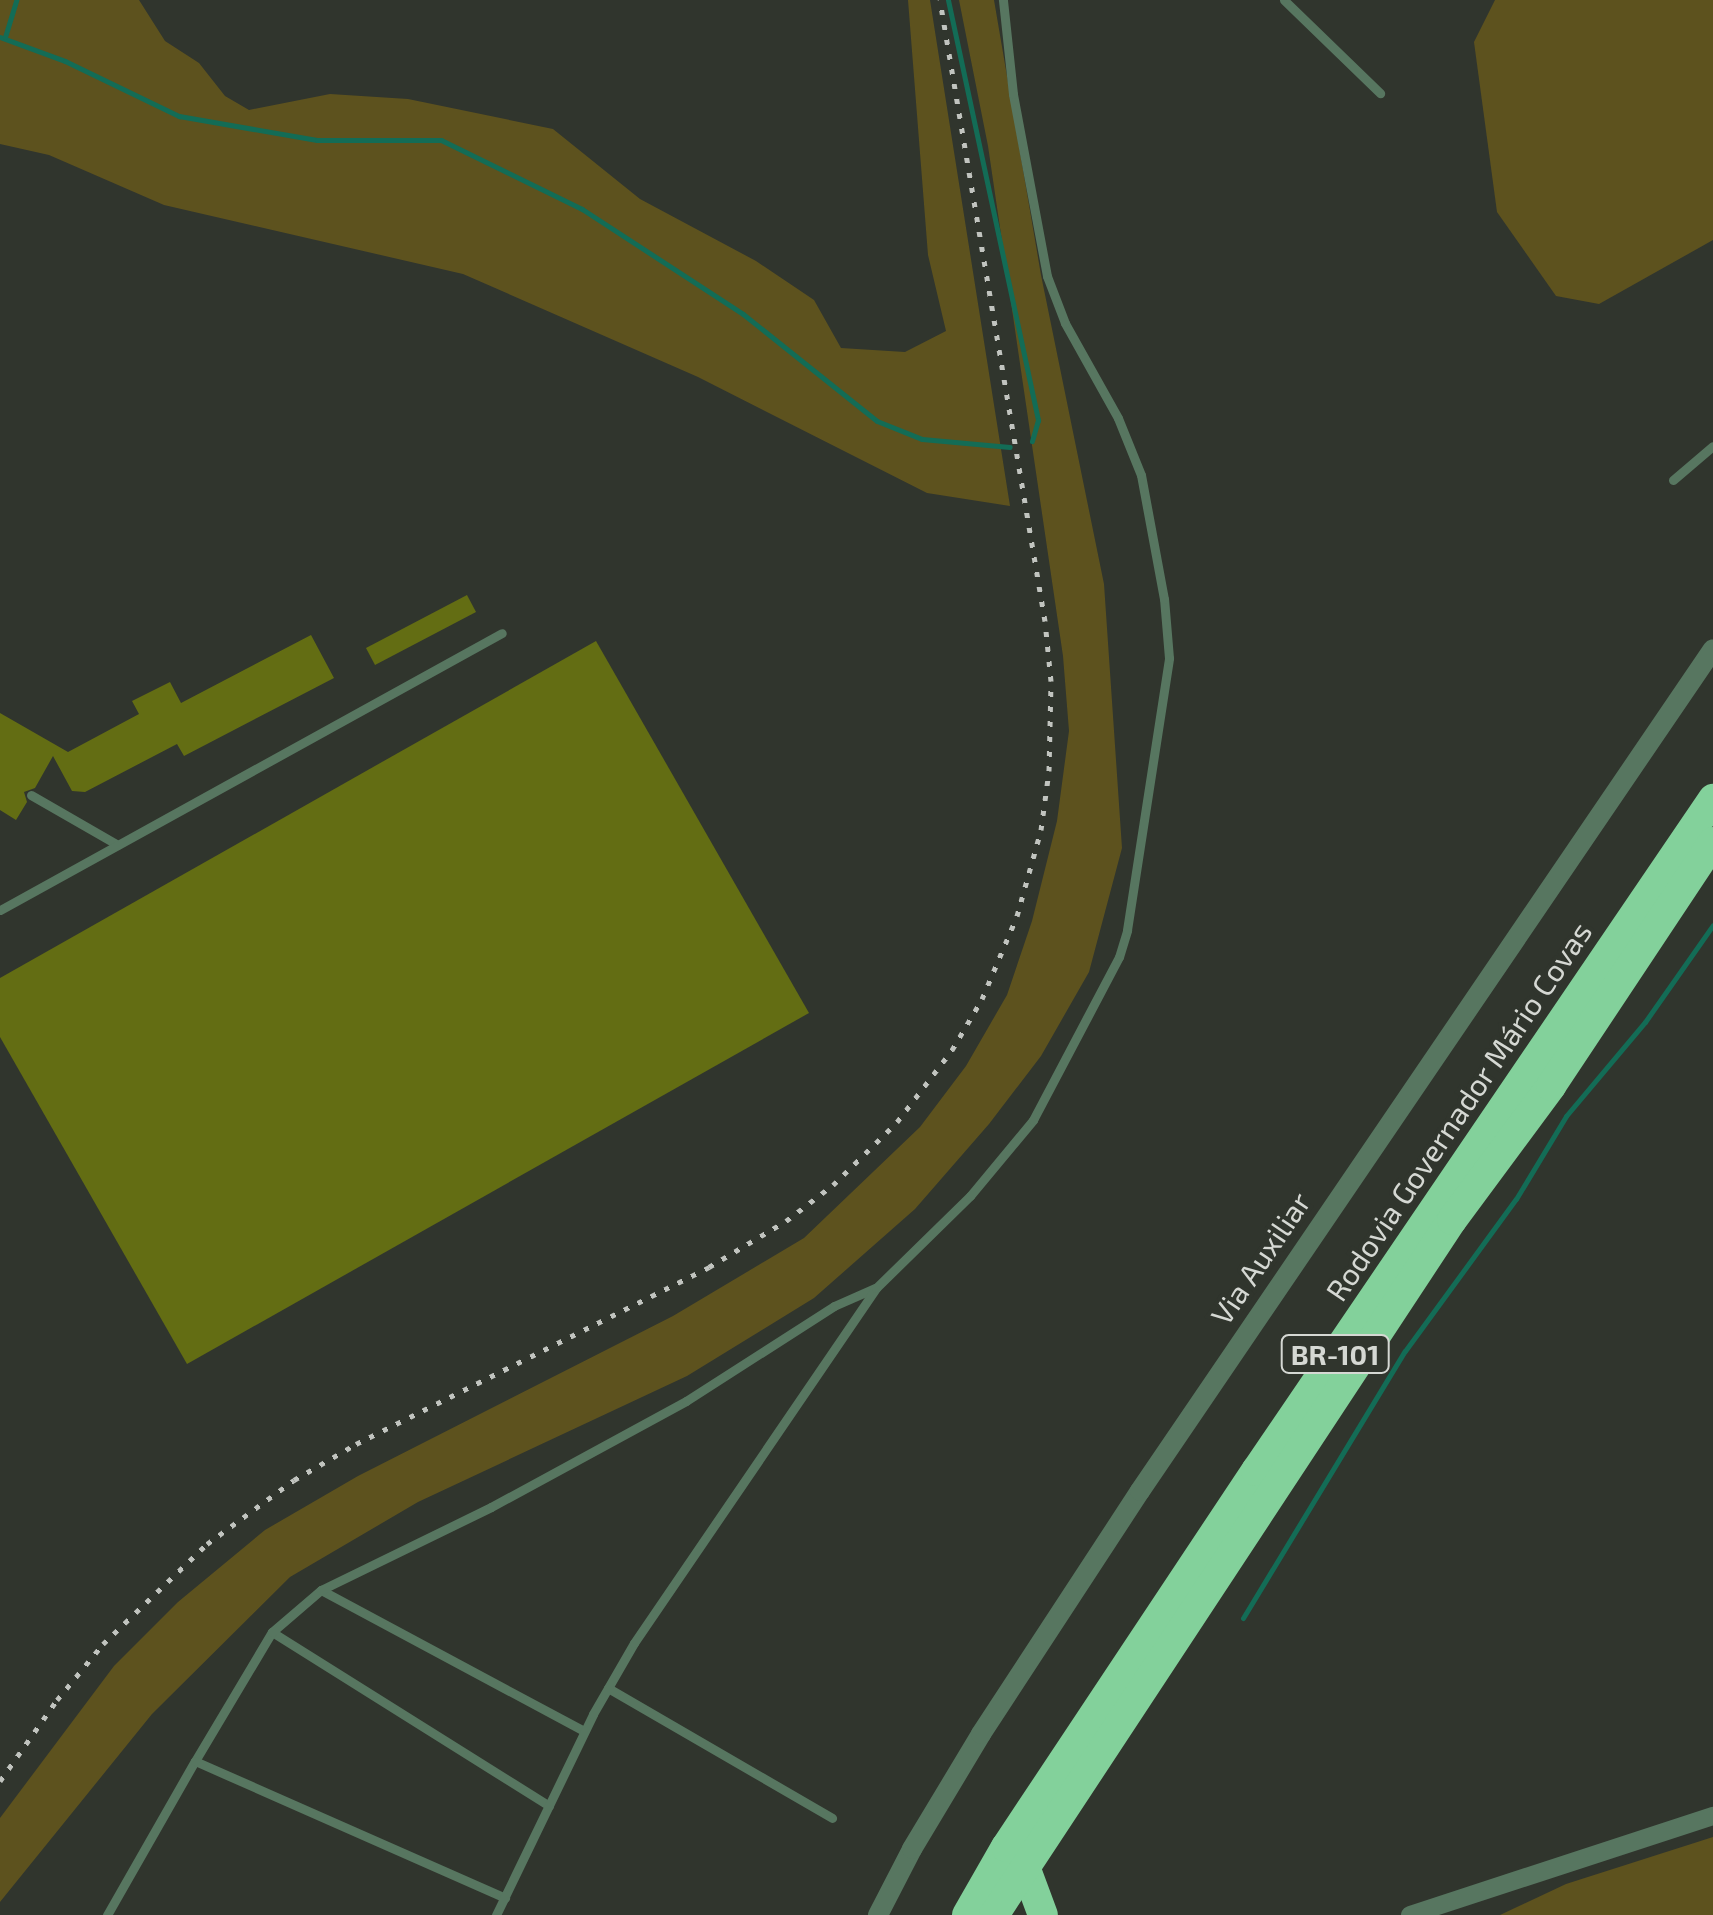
<!DOCTYPE html>
<html>
<head>
<meta charset="utf-8">
<style>
  body { margin:0 }
  #map { position:relative; width:1713px; height:1915px; overflow:hidden; background:#30352d; font-family:"Exo 2",sans-serif }
  div>[style] { position:absolute }
  .green>* { inset:0; background:#5d521e }
  .stream>* { height:5px; margin:-2.5px; padding:0 2.5px; transform-origin:2.5px; border-radius:2.5px; background:#136c56 }
  .building>* { inset:0; background:#636d13 }
  .service>* { height:9px; margin:-4.5px; padding:0 4.5px; transform-origin:4.5px; border-radius:4.5px; background:#577660 }
  .minor>* { height:18px; margin:-9px; padding:0 9px; transform-origin:9px; border-radius:9px; background:#577660 }
  .tertiary>* { height:20px; margin:-10px; padding:0 10px; transform-origin:10px; border-radius:10px; background:#577660 }
  .motorway>* { height:30px; margin:-15px; padding:0 15px; transform-origin:15px; border-radius:15px; background:#83d19b }
  .rail>* { height:5px; margin-top:-2.5px; transform-origin:0; background:repeating-linear-gradient(90deg,#c1c4bf 0 5px,transparent 0 15px) }
  span { translate:-50% -50%; white-space:nowrap; text-align:center; line-height:1.15; -webkit-text-stroke:8px #30352d; paint-order:stroke }
  .shield-label span { padding:2px 8px; background:#30352d; border:2px solid; border-radius:8px; -webkit-text-stroke-width:0 }
  .shield-label { font-size:28px; color:#d5d8d3; font-weight:700 }
  .street-label { font-size:30px; color:#d5d8d3 }
</style>
</head>
<body>
<div id="map">
  <div class="green">
    <div style="clip-path:polygon(0 0,139px 0,165px 41px,199px 63px,225px 96px,249px 110px,330px 94px,408px 99px,553px 129px,640px 199px,756px 261px,814px 300px,841px 348px,905px 352px,946px 331px,928px 255px,908px 0,930px 0,1010px 506px,927px 493px,698px 377px,463px 274px,164px 205px,49px 155px,0 144px)"></div>
    <div style="clip-path:polygon(959px 0,994px 0,1041px 275px,1104px 584px,1122px 848px,1089px 972px,1041px 1056px,989px 1124px,915px 1209px,814px 1298px,687px 1376px,418px 1502px,290px 1577px,152px 1714px,0 1902px,0 1818px,114px 1666px,178px 1602px,265px 1530px,358px 1476px,673px 1316px,804px 1238px,920px 1127px,966px 1066px,1007px 995px,1032px 921px,1057px 821px,1069px 731px,1063px 656px,988px 146px)"></div>
    <div style="clip-path:polygon(1495px 0,1713px 0,1713px 240px,1599px 304px,1556px 296px,1497px 212px,1474px 42px)"></div>
    <div style="clip-path:polygon(1713px 1837px,1713px 1915px,1500px 1915px,1566px 1884px)"></div>
  </div>
  <div class="stream">
    <div style="left:948px;top:0;width:430px;rotate:77.9deg"></div>
    <div style="left:1038px;top:420px;width:22px;rotate:106deg"></div>
    <div style="left:0;top:37px;width:69px;rotate:20.3deg"></div>
    <div style="left:65px;top:61px;width:127px;rotate:25.8deg"></div>
    <div style="left:179px;top:116px;width:140px;rotate:9.9deg"></div>
    <div style="left:317px;top:140px;width:124px"></div>
    <div style="left:441px;top:140px;width:157px;rotate:26.1deg"></div>
    <div style="left:582px;top:209px;width:192px;rotate:33.1deg"></div>
    <div style="left:743px;top:314px;width:171px;rotate:38.6deg"></div>
    <div style="left:877px;top:421px;width:48px;rotate:21.8deg"></div>
    <div style="left:922px;top:439px;width:88px;rotate:5.2deg"></div>
    <div style="left:5px;top:37px;width:39px;rotate:-73deg"></div>
    <div style="left:1243px;top:1618px;width:312px;rotate:-58.8deg"></div>
    <div style="left:1405px;top:1351px;width:188px;rotate:-53.9deg"></div>
    <div style="left:1516px;top:1199px;width:97px;rotate:-58.9deg"></div>
    <div style="left:1566px;top:1116px;width:123px;rotate:-50deg"></div>
    <div style="left:1645px;top:1022px;width:118px;rotate:-55deg"></div>
  </div>
  <div class="building">
    <div style="clip-path:polygon(467px 595px,476px 612px,375px 665px,366px 648px)"></div>
    <div style="clip-path:polygon(311px 635px,334px 678px,184px 756px,177px 744px,85px 792px,72px 791px,53px 756px,35px 788px,24px 792px,27px 802px,16px 820px,0 810px,0 713px,68px 752px,139px 714px,132px 701px,170px 682px,181px 703px)"></div>
    <div style="clip-path:polygon(596px 641px,809px 1013px,187px 1364px,0 1037px,0 978px)"></div>
  </div>
  <div class="service">
    <div style="left:1284px;top:0;width:134px;rotate:44.1deg"></div>
    <div style="left:1673px;top:480px;width:52px;rotate:-40.4deg"></div>
    <div style="left:31px;top:795px;width:100px;rotate:29.9deg"></div>
    <div style="left:0;top:910px;width:573px;rotate:-28.89deg"></div>
    <div style="left:321px;top:1590px;width:298px;rotate:28.2deg"></div>
    <div style="left:272px;top:1632px;width:327px;rotate:32.1deg"></div>
    <div style="left:608px;top:1688px;width:259px;rotate:30.1deg"></div>
    <div style="left:195px;top:1761px;width:150px;rotate:-59.2deg"></div>
    <div style="left:272px;top:1632px;width:65px;rotate:-40.6deg"></div>
    <div style="left:321px;top:1590px;width:189px;rotate:-26deg"></div>
    <div style="left:491px;top:1507px;width:222px;rotate:-28.5deg"></div>
    <div style="left:686px;top:1401px;width:176px;rotate:-32.7deg"></div>
    <div style="left:834px;top:1306px;width:45px;rotate:-23.7deg"></div>
    <div style="left:107px;top:1915px;width:177px;rotate:-60.3deg"></div>
    <div style="left:195px;top:1761px;width:339px;rotate:23.8deg"></div>
    <div style="left:496px;top:1915px;width:223px;rotate:-64.2deg"></div>
    <div style="left:593px;top:1714px;width:82px;rotate:-60deg"></div>
    <div style="left:634px;top:1643px;width:430px;rotate:-55.7deg"></div>
    <div style="left:876px;top:1288px;width:132px;rotate:-44.4deg"></div>
    <div style="left:970px;top:1196px;width:99px;rotate:-50.3deg"></div>
    <div style="left:1033px;top:1120px;width:184px;rotate:-62.2deg"></div>
    <div style="left:1119px;top:957px;width:28px;rotate:-73deg"></div>
    <div style="left:1127px;top:930px;width:275px;rotate:-81.2deg"></div>
    <div style="left:1169px;top:658px;width:59px;rotate:-94.8deg"></div>
    <div style="left:1164px;top:599px;width:126px;rotate:-100.5deg"></div>
    <div style="left:1141px;top:475px;width:61px;rotate:-112deg"></div>
    <div style="left:1118px;top:418px;width:109px;rotate:-119.2deg"></div>
    <div style="left:1065px;top:323px;width:50px;rotate:-111deg"></div>
    <div style="left:1047px;top:276px;width:185px;rotate:-100.6deg"></div>
    <div style="left:1013px;top:94px;width:95px;rotate:-96.1deg"></div>
  </div>
  <div class="minor">
    <div style="left:1410px;top:1915px;width:319px;rotate:-18.1deg"></div>
  </div>
  <div class="tertiary">
    <div style="left:878px;top:1915px;width:74px;rotate:-62.7deg"></div>
    <div style="left:912px;top:1849px;width:134px;rotate:-59deg"></div>
    <div style="left:981px;top:1734px;width:290px;rotate:-56.8deg"></div>
    <div style="left:1140px;top:1491px;width:1018px;rotate:-55.76deg"></div>
  </div>
  <div class="motorway">
    <div style="left:1024px;top:1864px;width:54px;rotate:69.6deg"></div>
    <div style="left:967px;top:1915px;width:78px;rotate:-60.2deg"></div>
    <div style="left:1006px;top:1847px;width:452px;rotate:-56.4deg"></div>
    <div style="left:1256px;top:1471px;width:813px;rotate:-55.78deg"></div>
    <div style="left:994px;top:1915px;width:832px;rotate:-56.62deg"></div>
    <div style="left:1452px;top:1220px;width:167px;rotate:-53.5deg"></div>
    <div style="left:1551px;top:1086px;width:293px;rotate:-56.4deg"></div>
  </div>
  <div class="rail">
    <div style="left:0;top:1781px;width:99px;rotate:-54.9deg"></div>
    <div style="left:57px;top:1700px;width:72px;rotate:-50.6deg"></div>
    <div style="left:103px;top:1644px;width:144px;rotate:-43.9deg"></div>
    <div style="left:207px;top:1544px;width:108px;rotate:-36.3deg"></div>
    <div style="left:294px;top:1480px;width:72px;rotate:-30.1deg"></div>
    <div style="left:356px;top:1444px;width:395px;rotate:-26.6deg"></div>
    <div style="left:709px;top:1267px;width:90px;rotate:-30.9deg"></div>
    <div style="left:786px;top:1221px;width:59px;rotate:-37.5deg"></div>
    <div style="left:833px;top:1185px;width:90px;rotate:-44.5deg"></div>
    <div style="left:897px;top:1122px;width:91px;rotate:-52.6deg"></div>
    <div style="left:952px;top:1050px;width:59px;rotate:-59.5deg"></div>
    <div style="left:982px;top:999px;width:90px;rotate:-67.1deg"></div>
    <div style="left:1017px;top:916px;width:89px;rotate:-74.4deg"></div>
    <div style="left:1041px;top:830px;width:60px;rotate:-82.3deg"></div>
    <div style="left:1049px;top:771px;width:90px;rotate:-88.7deg"></div>
    <div style="left:1051px;top:681px;width:60px;rotate:-95.7deg"></div>
    <div style="left:1045px;top:621px;width:630px;rotate:-99.6deg"></div>
  </div>
  <div class="shield-label">
    <span style="left:1335px;top:1354px">BR-101</span>
  </div>
  <div class="street-label">
    <span style="left:1458px;top:1111px;rotate:-56deg">Rodovia Governador Mário Covas</span>
    <span style="left:1260px;top:1258px;rotate:-56deg">Via Auxiliar</span>
  </div>
</div>
</body>
</html>
